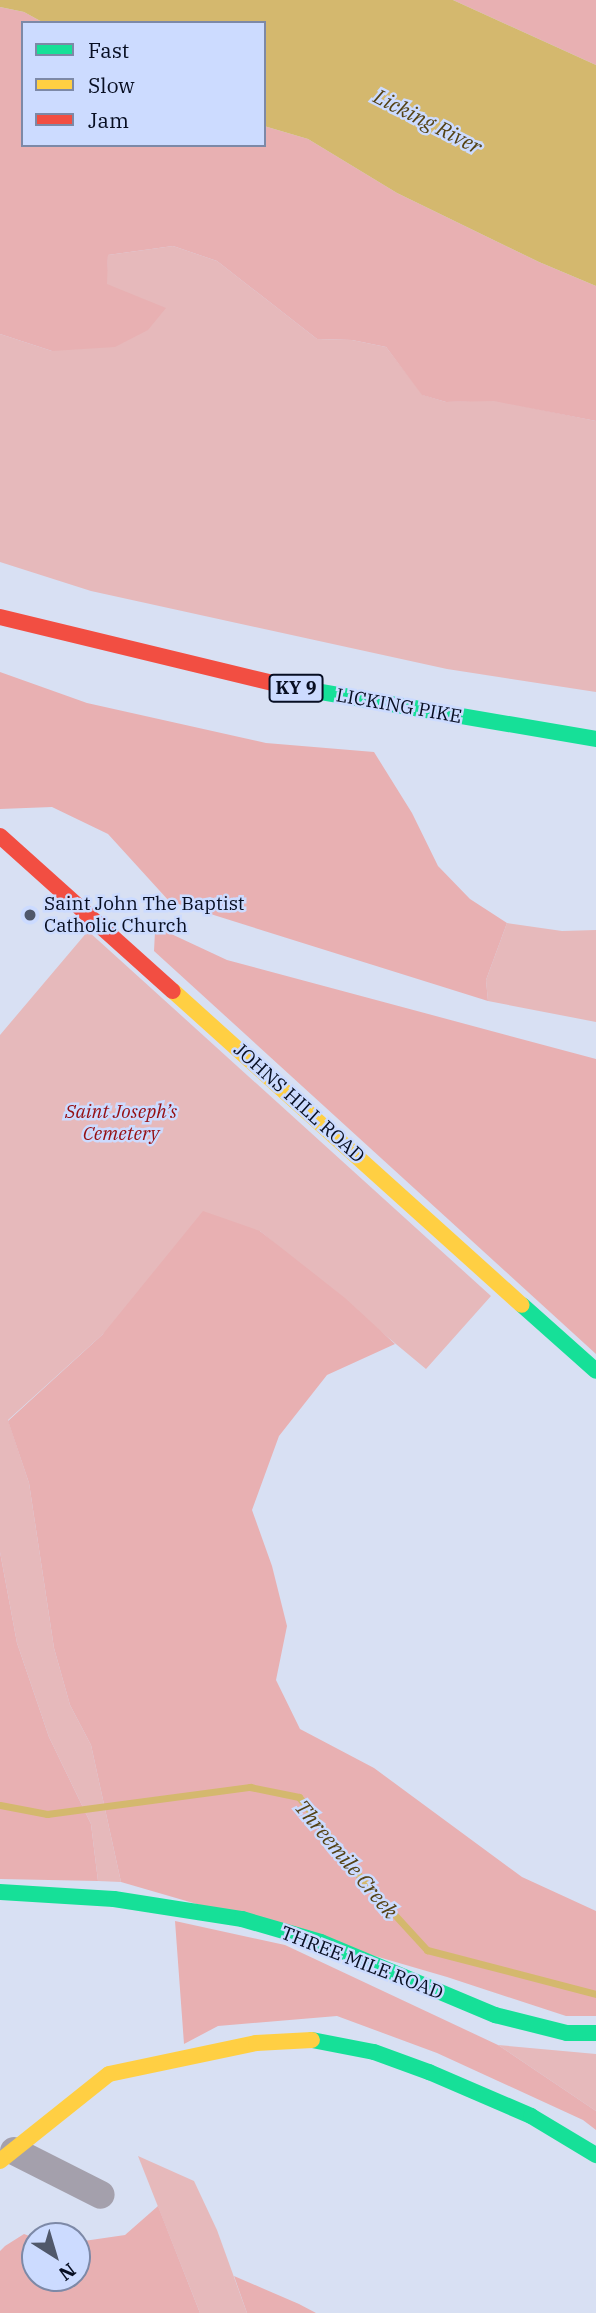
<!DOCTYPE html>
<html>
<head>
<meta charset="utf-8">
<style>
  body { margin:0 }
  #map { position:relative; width:596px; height:2313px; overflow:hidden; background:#d8e0f3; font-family:"IBM Plex Serif",serif }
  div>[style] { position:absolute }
  .green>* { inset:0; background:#e6b9bb }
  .forest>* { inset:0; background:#e8b0b2 }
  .water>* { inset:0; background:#d4b86e }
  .stream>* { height:7px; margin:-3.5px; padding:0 3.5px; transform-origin:3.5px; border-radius:3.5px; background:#d4b86e }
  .street>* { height:28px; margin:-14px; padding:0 14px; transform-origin:14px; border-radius:14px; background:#a4a0ac }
  .fast>* { height:16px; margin:-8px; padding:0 8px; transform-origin:8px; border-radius:8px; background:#16e098 }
  .slow>* { height:16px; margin:-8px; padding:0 8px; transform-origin:8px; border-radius:8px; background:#ffcf43 }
  .jam>* { height:16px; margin:-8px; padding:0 8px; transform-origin:8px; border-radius:8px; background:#f24e42 }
  .dots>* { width:19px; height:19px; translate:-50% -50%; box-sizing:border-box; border:4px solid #ccdbff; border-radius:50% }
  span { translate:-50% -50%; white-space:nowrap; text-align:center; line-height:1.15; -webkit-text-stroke:5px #ccdbff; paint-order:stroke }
  .shield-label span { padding:2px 5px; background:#ccdbff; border:2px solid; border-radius:5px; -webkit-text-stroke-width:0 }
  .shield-label { font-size:18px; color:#070e22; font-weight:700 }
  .street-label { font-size:19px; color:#070e22 }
  .poi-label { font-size:19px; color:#070e22 }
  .left { translate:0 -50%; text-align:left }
  .park-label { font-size:19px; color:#950f12; font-style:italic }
  .water-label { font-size:21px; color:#544215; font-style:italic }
  .legend { position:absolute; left:21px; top:21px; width:245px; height:126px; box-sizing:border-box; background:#ccdbff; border:2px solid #7d89a7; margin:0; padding:9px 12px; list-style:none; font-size:21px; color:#070e22 }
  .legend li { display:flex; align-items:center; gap:14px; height:35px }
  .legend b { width:35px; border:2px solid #7d89a7 }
  .north { position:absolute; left:21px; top:2222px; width:70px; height:70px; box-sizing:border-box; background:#ccdbff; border:2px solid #7d89a7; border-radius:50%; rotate:143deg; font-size:19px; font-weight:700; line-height:28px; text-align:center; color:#070e22 }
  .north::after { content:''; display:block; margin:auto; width:24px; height:32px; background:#50586b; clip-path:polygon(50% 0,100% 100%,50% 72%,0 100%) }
</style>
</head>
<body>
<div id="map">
  <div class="green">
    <div style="clip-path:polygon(173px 246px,217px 261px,317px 339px,352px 340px,386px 347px,423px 395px,446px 402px,494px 400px,596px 421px,596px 692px,447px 669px,91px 591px,0 562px,0 334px,52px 351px,106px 284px,108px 255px)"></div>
    <div style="clip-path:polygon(507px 923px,562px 931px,596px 930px,596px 1022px,488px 1001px,486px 980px)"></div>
    <div style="clip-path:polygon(88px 931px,491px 1296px,426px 1369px,260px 1231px,103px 1334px,8px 1420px,29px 1483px,54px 1648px,70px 1705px,91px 1745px,121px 1882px,98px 1881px,91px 1824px,49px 1737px,17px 1643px,0 1552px,0 1035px)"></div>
    <div style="clip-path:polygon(498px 2045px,596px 2054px,596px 2111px)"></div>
    <div style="clip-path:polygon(138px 2156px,194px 2181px,217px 2230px,247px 2313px,200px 2313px)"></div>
  </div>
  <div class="forest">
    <div style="clip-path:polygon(453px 0,596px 0,596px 65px)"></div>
    <div style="clip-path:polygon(0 7px,24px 12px,44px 23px,23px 23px,23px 145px,264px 145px,264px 126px,308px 139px,397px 193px,539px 262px,596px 286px,596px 421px,494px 401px,446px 402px,422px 395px,386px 347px,352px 340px,317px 339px,217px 261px,173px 246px,108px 255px,107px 284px,166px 308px,148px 330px,115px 347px,52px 351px,0 334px)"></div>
    <div style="clip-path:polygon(0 672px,87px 703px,266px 743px,374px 752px,412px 813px,438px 866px,470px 899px,507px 923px,486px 980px,488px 1001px,169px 901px,108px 834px,52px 807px,0 809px)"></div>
    <div style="clip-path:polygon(155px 931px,167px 932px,227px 960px,596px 1059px,596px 1354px,154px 951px)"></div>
    <div style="clip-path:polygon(203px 1211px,260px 1231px,345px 1298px,395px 1344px,327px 1375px,279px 1436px,252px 1510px,272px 1566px,287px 1626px,276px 1680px,300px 1729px,374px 1768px,522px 1877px,596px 1911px,596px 2016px,566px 2016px,447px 1977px,121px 1882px,91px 1745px,70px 1705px,54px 1648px,29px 1483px,8px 1421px,103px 1334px)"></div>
    <div style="clip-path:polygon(0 1552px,17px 1643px,49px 1737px,91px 1824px,98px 1881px,0 1879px)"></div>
    <div style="clip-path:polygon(175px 1921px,285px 1945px,498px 2045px,596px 2111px,596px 2130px,583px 2120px,437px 2053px,337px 2016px,218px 2026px,184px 2044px)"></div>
    <div style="clip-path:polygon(158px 2206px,200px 2313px,0 2313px,0 2251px,5px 2246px,24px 2234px,35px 2238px,35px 2278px,77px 2278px,77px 2242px,125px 2235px)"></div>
    <div style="clip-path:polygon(234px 2276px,299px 2304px,316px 2313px,247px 2313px)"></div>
  </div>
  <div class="water">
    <div style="clip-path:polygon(0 0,453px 0,596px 65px,596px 286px,539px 262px,397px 193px,308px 139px,264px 126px,264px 23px,44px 23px,24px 12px,0 7px)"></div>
  </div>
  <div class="stream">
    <div style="left:0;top:1805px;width:48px;rotate:10.8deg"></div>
    <div style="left:47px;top:1814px;width:205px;rotate:-7.6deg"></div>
    <div style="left:250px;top:1787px;width:50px;rotate:11.5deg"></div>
    <div style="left:299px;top:1797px;width:102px;rotate:52.6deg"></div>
    <div style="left:361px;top:1878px;width:98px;rotate:47.5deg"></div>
    <div style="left:427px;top:1950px;width:175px;rotate:14.6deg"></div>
  </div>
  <div class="street">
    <div style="left:14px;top:2151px;width:97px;rotate:26.8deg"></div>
  </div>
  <div class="fast">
    <div style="left:286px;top:686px;width:314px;rotate:9.7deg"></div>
    <div style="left:522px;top:1305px;width:99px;rotate:41.7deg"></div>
    <div style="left:0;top:1892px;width:114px;rotate:3.5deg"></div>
    <div style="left:114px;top:1899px;width:130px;rotate:8.9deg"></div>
    <div style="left:242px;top:1919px;width:82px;rotate:16.2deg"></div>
    <div style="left:321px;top:1942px;width:189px;rotate:22.8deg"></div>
    <div style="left:495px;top:2015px;width:74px;rotate:14deg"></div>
    <div style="left:567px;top:2033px;width:29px"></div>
    <div style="left:312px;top:2040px;width:63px;rotate:11deg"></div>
    <div style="left:374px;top:2052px;width:59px;rotate:20deg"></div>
    <div style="left:429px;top:2072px;width:111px;rotate:23.3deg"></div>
    <div style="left:531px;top:2116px;width:76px;rotate:31deg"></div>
  </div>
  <div class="slow">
    <div style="left:173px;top:991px;width:469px;rotate:42deg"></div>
    <div style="left:0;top:2161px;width:139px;rotate:-38.6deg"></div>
    <div style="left:109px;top:2074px;width:150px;rotate:-11.9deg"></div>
    <div style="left:256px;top:2043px;width:56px;rotate:-3.1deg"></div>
  </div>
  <div class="jam">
    <div style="left:0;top:617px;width:294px;rotate:13.6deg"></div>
    <div style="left:0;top:836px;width:232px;rotate:41.9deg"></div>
  </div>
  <div class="dots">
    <div style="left:30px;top:915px;background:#50586b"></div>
  </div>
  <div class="shield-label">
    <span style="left:296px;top:688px">KY 9</span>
  </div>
  <div class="street-label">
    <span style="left:399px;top:706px;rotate:10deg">LICKING PIKE</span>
    <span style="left:299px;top:1103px;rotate:42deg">JOHNS HILL ROAD</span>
    <span style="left:362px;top:1963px;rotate:21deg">THREE MILE ROAD</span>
  </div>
  <div class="poi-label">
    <span class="left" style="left:44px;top:915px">Saint John The Baptist<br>Catholic Church</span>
  </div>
  <div class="park-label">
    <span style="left:121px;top:1123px">Saint Joseph’s<br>Cemetery</span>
  </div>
  <div class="water-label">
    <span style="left:428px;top:121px;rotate:27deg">Licking River</span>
    <span style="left:347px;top:1859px;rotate:50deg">Threemile Creek</span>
  </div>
  <ul class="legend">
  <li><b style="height:9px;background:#16e098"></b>Fast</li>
  <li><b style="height:9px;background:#ffcf43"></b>Slow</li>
  <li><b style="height:9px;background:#f24e42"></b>Jam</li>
  </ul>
  <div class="north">N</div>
</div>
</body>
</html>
